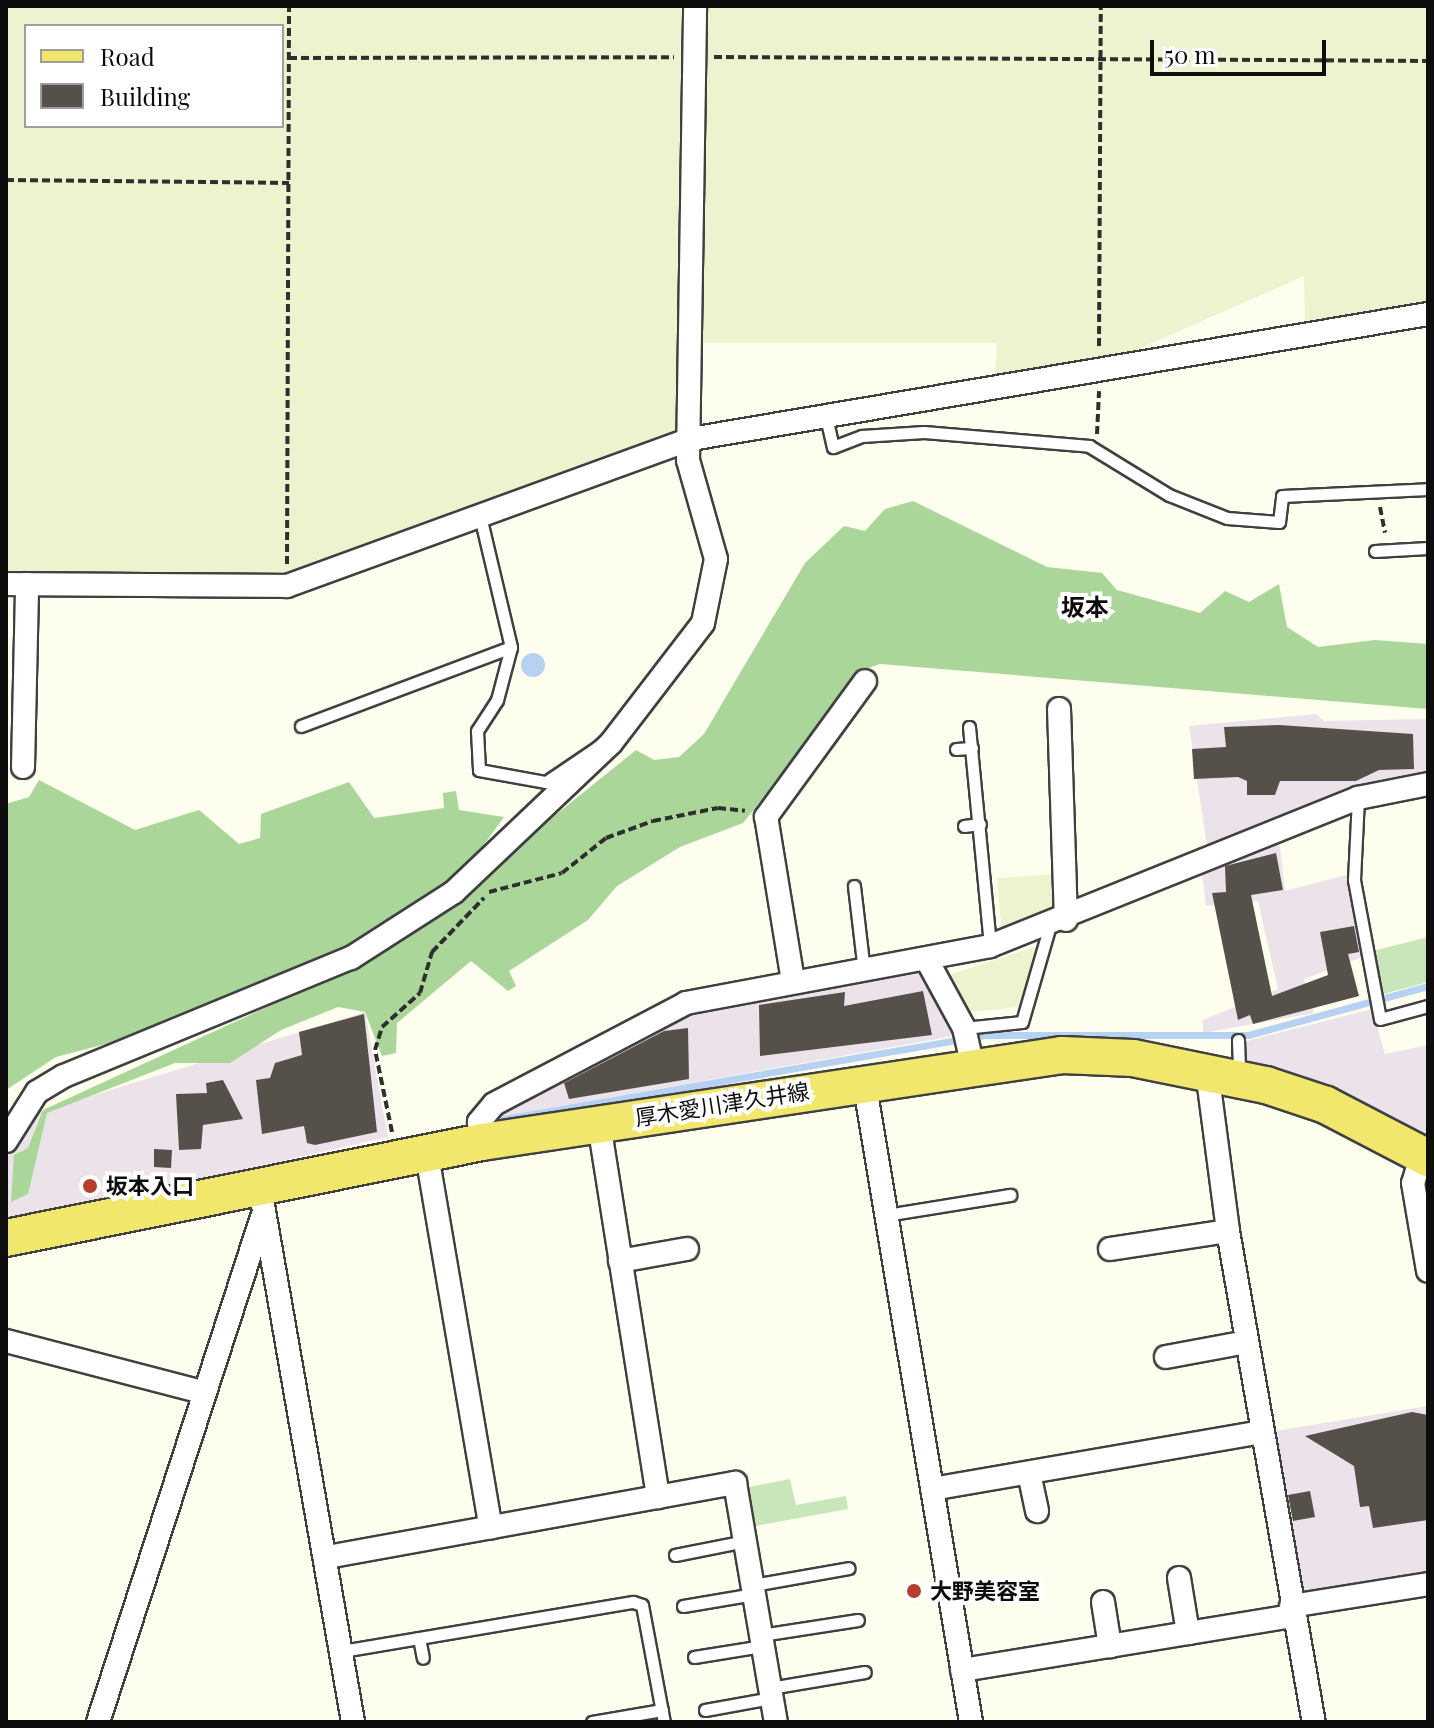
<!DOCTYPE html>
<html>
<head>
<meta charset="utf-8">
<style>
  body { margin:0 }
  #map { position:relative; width:1434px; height:1728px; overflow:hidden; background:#fefeee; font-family:"Playfair Display","Noto Sans JP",serif }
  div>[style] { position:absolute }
  .industrial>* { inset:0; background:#ebe2ea }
  .farmland>* { inset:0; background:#eff2cf }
  .green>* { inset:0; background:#c9e6ba }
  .forest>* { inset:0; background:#aad69a }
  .water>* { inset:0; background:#b6d1f2 }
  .round { border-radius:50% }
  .stream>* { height:7px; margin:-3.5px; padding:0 3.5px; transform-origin:3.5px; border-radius:3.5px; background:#b6d1f2 }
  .building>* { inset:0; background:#55504a }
  .path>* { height:4px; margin-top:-2px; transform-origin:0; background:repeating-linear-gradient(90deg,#2f2f2f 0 8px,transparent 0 12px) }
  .roads { filter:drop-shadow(2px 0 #404040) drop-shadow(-2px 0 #404040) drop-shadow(0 2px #404040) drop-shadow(0 -2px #404040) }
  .lane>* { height:11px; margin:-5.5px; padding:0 5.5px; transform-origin:5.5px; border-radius:5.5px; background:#fff }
  .street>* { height:22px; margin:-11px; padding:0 11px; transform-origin:11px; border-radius:11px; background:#fff }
  .primary>* { height:36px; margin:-18px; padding:0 18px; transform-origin:18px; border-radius:18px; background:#f0e76c }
  .dots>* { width:22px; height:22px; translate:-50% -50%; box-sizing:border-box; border:4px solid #fff; border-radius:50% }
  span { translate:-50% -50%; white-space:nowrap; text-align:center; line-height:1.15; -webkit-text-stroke:8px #fff; paint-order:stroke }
  .street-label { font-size:22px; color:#0d0d0d }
  .poi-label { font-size:22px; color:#0d0d0d; font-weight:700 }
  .left { translate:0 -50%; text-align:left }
  .neighbourhood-label { font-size:24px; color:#0d0d0d; font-weight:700 }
  .frame { position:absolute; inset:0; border:8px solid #0d0d0d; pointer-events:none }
  .legend { position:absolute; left:24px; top:24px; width:260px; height:104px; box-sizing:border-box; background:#fff; border:2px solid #9e9e9e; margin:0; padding:10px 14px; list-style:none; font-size:24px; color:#0d0d0d }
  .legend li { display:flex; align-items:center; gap:16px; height:40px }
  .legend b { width:40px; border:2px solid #9e9e9e }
  .scale { position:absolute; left:1150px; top:40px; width:176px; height:36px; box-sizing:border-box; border:4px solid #0d0d0d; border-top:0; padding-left:10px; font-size:24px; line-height:28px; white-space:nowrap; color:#0d0d0d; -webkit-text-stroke:6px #fff; paint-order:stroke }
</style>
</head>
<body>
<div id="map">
  <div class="industrial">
    <div style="clip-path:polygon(1316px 714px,1324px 721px,1428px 719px,1428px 776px,1383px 781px,1208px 853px,1189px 726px)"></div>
    <div style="clip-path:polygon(1279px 839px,1285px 891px,1350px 874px,1365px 956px,1304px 979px,1314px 1013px,1203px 1033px,1203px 1020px,1278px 989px,1258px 901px,1206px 906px,1202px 873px)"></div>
    <div style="clip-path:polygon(926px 970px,960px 1035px,494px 1118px,527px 1091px,696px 1007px)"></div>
    <div style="clip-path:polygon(1372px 1009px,1385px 1054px,1428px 1045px,1428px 1142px,1245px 1066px,1243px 1042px)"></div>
    <div style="clip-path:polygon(365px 1012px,388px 1137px,6px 1223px,6px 1158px,29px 1115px)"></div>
    <div style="clip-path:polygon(1428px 1406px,1428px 1580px,1303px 1601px,1269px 1432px)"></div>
  </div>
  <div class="farmland">
    <div style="clip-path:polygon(evenodd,6px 6px,1428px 6px,1428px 305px,1305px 327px,1304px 276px,1125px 355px,995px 379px,997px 343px,685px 343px,685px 425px,677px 435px,276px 578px,6px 576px,6px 6px,26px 26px,282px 26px,282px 126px,26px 126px,26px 26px)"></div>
    <div style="clip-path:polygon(1058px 874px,1059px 907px,1002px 934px,997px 878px)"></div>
    <div style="clip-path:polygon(1041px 945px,1021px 1007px,969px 1012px,945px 976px)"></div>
  </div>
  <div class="green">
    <div style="clip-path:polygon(1428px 937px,1428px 982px,1380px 995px,1373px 951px)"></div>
    <div style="clip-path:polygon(790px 1479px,796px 1505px,846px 1496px,848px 1509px,750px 1527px,749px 1487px)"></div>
  </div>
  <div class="forest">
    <div style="clip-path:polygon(913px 501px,1047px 567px,1102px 573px,1117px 590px,1200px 613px,1225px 591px,1249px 602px,1279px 584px,1287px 627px,1318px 647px,1375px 640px,1428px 644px,1428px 709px,880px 664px,866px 669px,743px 823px,680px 847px,617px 886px,588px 920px,509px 971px,516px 986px,508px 991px,471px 961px,397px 1023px,396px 1053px,382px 1056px,365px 1012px,338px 1007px,281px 1030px,230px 1063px,175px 1063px,47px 1113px,28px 1194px,11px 1202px,14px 1155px,28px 1148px,43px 1110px,326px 980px,321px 961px,121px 1040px,56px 1057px,6px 1090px,6px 804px,29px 797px,39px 780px,135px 830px,199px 810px,239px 844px,260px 838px,261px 814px,349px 782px,374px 818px,444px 808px,443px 793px,456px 791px,459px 810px,504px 817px,483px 846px,497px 862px,636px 750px,654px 760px,679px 757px,704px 734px,805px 563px,844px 526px,865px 531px,885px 509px)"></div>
  </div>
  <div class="water">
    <div class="round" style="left:521px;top:653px;width:24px;height:24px"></div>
  </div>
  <div class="stream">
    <div style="left:504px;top:1119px;width:488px;rotate:-9.9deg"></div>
    <div style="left:985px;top:1035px;width:263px"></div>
    <div style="left:1248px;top:1035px;width:187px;rotate:-15.2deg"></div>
  </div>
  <div class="building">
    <div style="clip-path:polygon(1279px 725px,1413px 734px,1414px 769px,1379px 770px,1356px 781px,1280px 781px,1275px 795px,1247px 795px,1247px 781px,1238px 777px,1194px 779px,1192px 749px,1226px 747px,1224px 727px)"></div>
    <div style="clip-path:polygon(1276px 853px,1283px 890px,1251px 895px,1272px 996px,1328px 975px,1320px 932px,1354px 926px,1359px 952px,1348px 954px,1359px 996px,1253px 1024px,1250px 1015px,1238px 1020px,1212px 893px,1226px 892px,1225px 866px)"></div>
    <div style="clip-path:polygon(923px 991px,932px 1035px,760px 1056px,759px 1005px,845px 992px,844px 1006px)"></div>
    <div style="clip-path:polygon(364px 1014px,377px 1132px,315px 1145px,307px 1143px,304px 1126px,262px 1134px,256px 1080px,270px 1078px,275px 1063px,302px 1055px,299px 1032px)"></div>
    <div style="clip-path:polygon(688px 1028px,689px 1079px,569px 1099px,564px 1083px,664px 1031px)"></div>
    <div style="clip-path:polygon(223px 1080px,243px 1119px,203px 1125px,201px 1149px,179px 1150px,176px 1094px,207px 1093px,206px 1083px)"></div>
    <div style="clip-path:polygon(154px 1149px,172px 1150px,171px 1168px,154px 1167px)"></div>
    <div style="clip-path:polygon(1412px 1412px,1428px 1415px,1428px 1520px,1373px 1528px,1369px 1506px,1360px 1507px,1354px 1466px,1305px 1436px)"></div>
    <div style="clip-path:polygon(1310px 1491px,1315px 1517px,1293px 1521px,1288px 1495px)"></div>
  </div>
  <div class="path">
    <div style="left:714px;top:57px;width:714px;rotate:0.32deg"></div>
    <div style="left:289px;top:58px;width:385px;rotate:-0.1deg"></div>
    <div style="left:6px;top:180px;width:283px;rotate:0.6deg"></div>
    <div style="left:1099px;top:346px;width:340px;rotate:-89.7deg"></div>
    <div style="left:1097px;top:434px;width:43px;rotate:-87.3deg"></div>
    <div style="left:1380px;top:507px;width:26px;rotate:79deg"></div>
    <div style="left:287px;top:564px;width:558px;rotate:-89.79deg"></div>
    <div style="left:489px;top:892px;width:75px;rotate:-14.6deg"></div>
    <div style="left:562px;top:873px;width:56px;rotate:-38.5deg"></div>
    <div style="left:606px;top:838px;width:50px;rotate:-19.9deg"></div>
    <div style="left:653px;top:821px;width:66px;rotate:-11.3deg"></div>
    <div style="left:718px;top:808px;width:27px;rotate:6deg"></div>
    <div style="left:392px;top:1132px;width:84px;rotate:-101.7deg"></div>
    <div style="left:375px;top:1050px;width:24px;rotate:-73deg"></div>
    <div style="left:382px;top:1027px;width:51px;rotate:-41.8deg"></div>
    <div style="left:420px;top:993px;width:43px;rotate:-73.7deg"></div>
    <div style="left:432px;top:952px;width:75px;rotate:-46.1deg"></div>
  </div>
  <div class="roads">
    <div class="lane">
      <div style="left:826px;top:417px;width:31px;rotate:77deg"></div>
      <div style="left:833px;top:447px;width:31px;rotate:-21deg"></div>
      <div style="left:862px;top:436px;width:62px;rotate:-3.7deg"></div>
      <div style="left:924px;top:432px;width:166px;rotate:4.8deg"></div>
      <div style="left:1089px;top:446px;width:94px;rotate:31.5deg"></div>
      <div style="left:1169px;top:495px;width:62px;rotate:21.6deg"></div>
      <div style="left:1227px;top:518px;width:52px;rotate:4.4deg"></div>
      <div style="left:1279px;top:522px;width:26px;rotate:-83deg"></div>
      <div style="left:1282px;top:496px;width:146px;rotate:-2.7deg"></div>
      <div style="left:480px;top:516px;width:135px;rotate:76.7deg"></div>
      <div style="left:511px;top:647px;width:55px;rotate:104.8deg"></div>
      <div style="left:497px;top:700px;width:37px;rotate:123deg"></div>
      <div style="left:477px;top:731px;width:39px;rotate:87deg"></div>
      <div style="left:479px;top:770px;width:68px;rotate:10.2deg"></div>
      <div style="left:546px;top:782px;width:64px;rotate:-34.2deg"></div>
      <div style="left:1375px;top:551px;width:53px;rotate:-3.2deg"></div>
      <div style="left:301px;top:726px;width:224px;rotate:-20.6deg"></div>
      <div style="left:969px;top:727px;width:220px;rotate:84.5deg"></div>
      <div style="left:956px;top:749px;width:16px;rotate:-4deg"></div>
      <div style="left:1358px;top:798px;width:82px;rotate:92.8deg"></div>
      <div style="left:1354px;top:880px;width:141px;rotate:79.4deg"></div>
      <div style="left:1380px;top:1019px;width:50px;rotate:-15.2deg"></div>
      <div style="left:964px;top:826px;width:16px;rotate:-7deg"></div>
      <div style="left:854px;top:886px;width:86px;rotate:83.3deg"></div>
      <div style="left:964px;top:1028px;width:58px;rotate:-5.9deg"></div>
      <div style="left:1022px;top:1022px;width:101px;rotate:-73.9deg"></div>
      <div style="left:1238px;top:1040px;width:36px;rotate:88deg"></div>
      <div style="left:886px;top:1215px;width:126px;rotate:-9.2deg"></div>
      <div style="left:675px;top:1555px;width:71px;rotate:-11.3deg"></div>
      <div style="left:753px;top:1585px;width:97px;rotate:-10deg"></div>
      <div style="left:683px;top:1606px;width:72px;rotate:-9.6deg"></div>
      <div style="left:761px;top:1635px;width:98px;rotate:-8.8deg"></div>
      <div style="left:419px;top:1638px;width:20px;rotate:79deg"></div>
      <div style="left:342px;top:1651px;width:295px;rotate:-9.6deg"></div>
      <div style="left:633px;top:1602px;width:9px;rotate:18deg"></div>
      <div style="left:642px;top:1605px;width:119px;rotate:79.4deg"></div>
      <div style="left:694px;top:1657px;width:70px;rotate:-9.1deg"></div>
      <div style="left:770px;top:1688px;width:96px;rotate:-9.6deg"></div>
      <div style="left:705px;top:1710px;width:68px;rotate:-10.2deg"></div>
      <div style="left:592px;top:1722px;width:71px;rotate:-9.7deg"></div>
    </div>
    <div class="street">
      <div style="left:6px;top:584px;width:281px;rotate:0.4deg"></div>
      <div style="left:287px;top:586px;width:430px;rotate:-20deg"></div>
      <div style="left:691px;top:439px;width:748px;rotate:-9.63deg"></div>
      <div style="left:1059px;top:709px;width:211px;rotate:88.1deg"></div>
      <div style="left:23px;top:767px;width:183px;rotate:-88.7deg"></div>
      <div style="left:928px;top:962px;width:75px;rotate:61.4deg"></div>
      <div style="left:964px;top:1028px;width:37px;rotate:77deg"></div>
      <div style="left:793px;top:981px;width:166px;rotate:-99.3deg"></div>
      <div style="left:766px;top:817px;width:168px;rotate:-53.9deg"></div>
      <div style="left:1207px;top:1071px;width:161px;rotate:82.5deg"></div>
      <div style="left:1228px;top:1231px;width:498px;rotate:80.1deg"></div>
      <div style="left:864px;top:1081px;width:650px;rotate:80.52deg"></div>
      <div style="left:599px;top:1124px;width:378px;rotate:81deg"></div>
      <div style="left:6px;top:1141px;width:58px;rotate:-57.7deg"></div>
      <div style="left:37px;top:1092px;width:31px;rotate:-31deg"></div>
      <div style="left:64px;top:1076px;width:310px;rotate:-22.4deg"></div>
      <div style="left:351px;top:958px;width:122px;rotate:-32.7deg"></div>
      <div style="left:454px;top:892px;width:216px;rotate:-43.5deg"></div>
      <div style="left:611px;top:743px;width:151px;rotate:-52.5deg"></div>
      <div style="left:703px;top:623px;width:65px;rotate:-78.5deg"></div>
      <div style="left:716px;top:559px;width:103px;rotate:-105.8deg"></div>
      <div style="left:688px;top:460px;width:454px;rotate:-89.1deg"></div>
      <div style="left:482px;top:1142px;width:20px;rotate:-99deg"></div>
      <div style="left:479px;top:1122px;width:23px;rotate:-50deg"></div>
      <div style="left:494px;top:1104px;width:217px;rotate:-27.7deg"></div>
      <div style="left:686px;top:1003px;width:309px;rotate:-10.6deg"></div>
      <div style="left:990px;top:946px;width:397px;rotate:-21.9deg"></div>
      <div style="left:1358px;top:798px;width:71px;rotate:-11.3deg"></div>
      <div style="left:1422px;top:1154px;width:30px;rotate:107deg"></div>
      <div style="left:1413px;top:1183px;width:89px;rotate:80.3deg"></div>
      <div style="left:427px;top:1155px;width:378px;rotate:80.3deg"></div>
      <div style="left:260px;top:1188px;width:542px;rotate:80.12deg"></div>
      <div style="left:1110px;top:1249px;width:119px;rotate:-8.7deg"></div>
      <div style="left:620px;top:1261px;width:68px;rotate:-10.2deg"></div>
      <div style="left:6px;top:1341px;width:203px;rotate:14.6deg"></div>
      <div style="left:1166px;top:1357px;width:82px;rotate:-10.5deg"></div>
      <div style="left:1029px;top:1473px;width:39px;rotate:78deg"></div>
      <div style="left:932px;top:1489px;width:334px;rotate:-9.8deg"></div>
      <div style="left:327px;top:1557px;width:415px;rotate:-10.3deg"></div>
      <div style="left:735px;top:1483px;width:242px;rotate:80.3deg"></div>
      <div style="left:1179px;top:1578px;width:56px;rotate:80.7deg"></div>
      <div style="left:1103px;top:1602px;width:45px;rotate:81deg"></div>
      <div style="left:1291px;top:1606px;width:139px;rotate:-9.1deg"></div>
      <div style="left:962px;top:1670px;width:335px;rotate:-9.3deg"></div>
      <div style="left:98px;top:1722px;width:531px;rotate:-72.01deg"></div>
    </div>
    <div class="primary">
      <div style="left:6px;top:1238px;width:486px;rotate:-11.4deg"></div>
      <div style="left:482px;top:1142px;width:586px;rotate:-8.53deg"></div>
      <div style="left:1062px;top:1055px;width:71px;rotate:2.4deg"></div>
      <div style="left:1133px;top:1058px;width:136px;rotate:11.5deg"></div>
      <div style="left:1266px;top:1085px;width:63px;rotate:18.4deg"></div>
      <div style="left:1326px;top:1105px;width:115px;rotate:27.5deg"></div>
    </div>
  </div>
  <div class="dots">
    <div style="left:90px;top:1186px;background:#b43f2e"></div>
    <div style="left:914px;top:1591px;background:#b43f2e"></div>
  </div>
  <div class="street-label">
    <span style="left:722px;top:1104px;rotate:-9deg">厚木愛川津久井線</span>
  </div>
  <div class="poi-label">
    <span class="left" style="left:106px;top:1186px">坂本入口</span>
    <span class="left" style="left:930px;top:1591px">大野美容室</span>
  </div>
  <div class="neighbourhood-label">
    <span style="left:1085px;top:607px">坂本</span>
  </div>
  <div class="frame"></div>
  <ul class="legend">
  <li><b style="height:10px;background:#f0e76c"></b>Road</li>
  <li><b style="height:22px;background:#55504a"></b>Building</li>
  </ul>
  <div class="scale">50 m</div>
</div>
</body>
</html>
